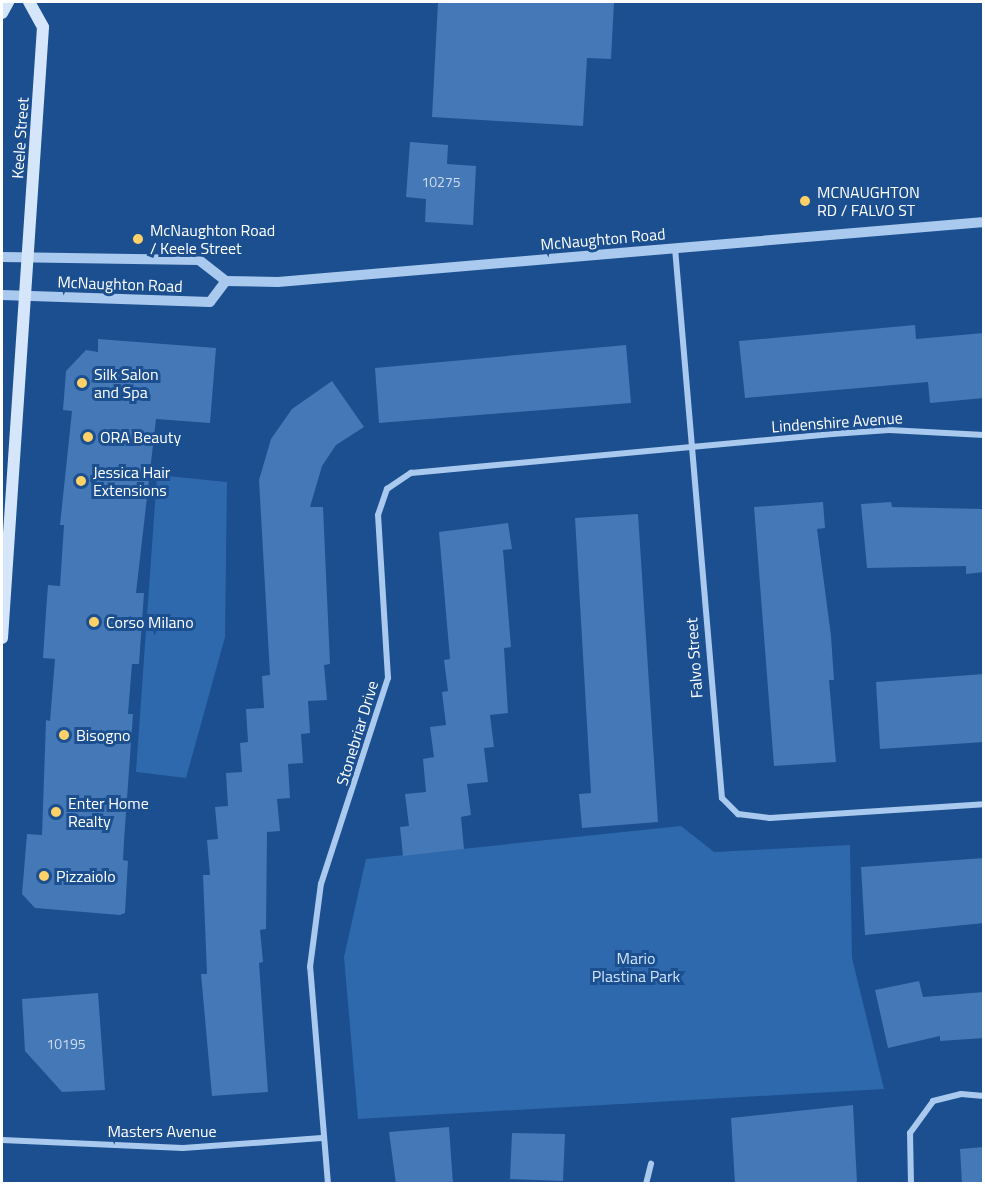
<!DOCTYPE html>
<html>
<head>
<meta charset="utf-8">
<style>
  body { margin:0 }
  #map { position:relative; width:985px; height:1185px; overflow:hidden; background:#1b4f8f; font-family:"Titillium Web",sans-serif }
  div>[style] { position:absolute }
  .green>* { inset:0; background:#2e69ad }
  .building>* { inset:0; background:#4478b7 }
  .minor>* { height:6px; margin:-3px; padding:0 3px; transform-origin:3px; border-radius:3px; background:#a9c9ee }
  .tertiary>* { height:10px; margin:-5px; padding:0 5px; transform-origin:5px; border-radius:5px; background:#a9c9ee }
  .secondary>* { height:12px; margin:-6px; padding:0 6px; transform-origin:6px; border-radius:6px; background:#d6e6fa }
  .dots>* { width:16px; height:16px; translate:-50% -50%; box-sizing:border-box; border:3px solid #1b4f8f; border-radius:50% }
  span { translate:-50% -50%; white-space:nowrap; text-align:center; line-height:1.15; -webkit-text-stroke:6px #1b4f8f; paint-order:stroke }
  .number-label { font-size:14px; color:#d0dded }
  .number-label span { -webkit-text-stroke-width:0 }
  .street-label { font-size:16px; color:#fff }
  .poi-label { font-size:16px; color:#fff }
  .left { translate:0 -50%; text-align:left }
  .park-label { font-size:16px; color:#cfe3fa }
  .frame { position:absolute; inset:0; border:3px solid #fff; pointer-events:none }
</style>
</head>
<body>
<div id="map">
  <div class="green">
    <div style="clip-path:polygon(157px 475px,227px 482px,225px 637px,186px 778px,136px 772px)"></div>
    <div style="clip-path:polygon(681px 826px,714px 852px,850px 845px,852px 958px,884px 1089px,358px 1119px,344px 957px,366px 859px)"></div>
  </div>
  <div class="building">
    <div style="clip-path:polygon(438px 2px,614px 2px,611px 59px,587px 58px,583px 126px,432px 117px)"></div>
    <div style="clip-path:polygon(410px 142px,448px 145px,447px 164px,476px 166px,473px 225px,425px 222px,426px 199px,406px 197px)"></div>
    <div style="clip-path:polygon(915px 325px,916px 339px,984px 333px,984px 398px,930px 403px,928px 382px,745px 398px,739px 341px)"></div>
    <div style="clip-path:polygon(98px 339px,216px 348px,210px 423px,156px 419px,136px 593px,144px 593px,139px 664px,132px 664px,128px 714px,133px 714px,124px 841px,123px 860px,128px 861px,125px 913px,120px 915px,35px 908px,22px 894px,27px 834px,42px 835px,46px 720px,50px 721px,55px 659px,43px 658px,46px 612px,48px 585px,60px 586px,64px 525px,60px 525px,72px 411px,63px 410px,66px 371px,86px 350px,98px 352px)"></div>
    <div style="clip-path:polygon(626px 345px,631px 403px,379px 423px,375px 368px)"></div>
    <div style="clip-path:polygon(332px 381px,364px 427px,336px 445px,322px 466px,310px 507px,323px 507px,330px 664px,324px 665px,327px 700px,308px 701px,310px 733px,301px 734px,303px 763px,288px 764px,290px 798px,277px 799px,280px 831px,267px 832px,266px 929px,260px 930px,263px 962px,259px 963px,268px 1092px,212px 1096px,201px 974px,207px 974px,203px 875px,210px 875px,207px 840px,218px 839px,215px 807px,228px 806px,226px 773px,242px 772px,240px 743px,248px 742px,246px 709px,264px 708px,262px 676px,270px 675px,259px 480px,271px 439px,292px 409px)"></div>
    <div style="clip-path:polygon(823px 502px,825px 528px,817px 529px,831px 636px,834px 680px,829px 680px,836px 762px,774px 766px,754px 507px)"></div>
    <div style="clip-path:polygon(891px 502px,892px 507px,984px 509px,984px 572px,966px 574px,966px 566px,867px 568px,861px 504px)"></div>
    <div style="clip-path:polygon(638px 514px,658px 822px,582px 828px,579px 794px,591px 793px,575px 518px)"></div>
    <div style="clip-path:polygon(508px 523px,512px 549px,503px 550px,511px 647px,504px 648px,508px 713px,490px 715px,494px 747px,484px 748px,488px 782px,467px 784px,471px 815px,461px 817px,464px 849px,403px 856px,400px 827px,409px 826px,405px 794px,426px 792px,423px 759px,434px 757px,430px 727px,446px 725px,442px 692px,448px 691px,444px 660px,450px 659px,439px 532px)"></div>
    <div style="clip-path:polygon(984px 674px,984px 742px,880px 749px,876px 682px)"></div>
    <div style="clip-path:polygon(984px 858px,984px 923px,865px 935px,861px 867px)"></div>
    <div style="clip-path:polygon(919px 981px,923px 997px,984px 992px,984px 1038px,940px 1041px,940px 1036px,888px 1048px,875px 990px)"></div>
    <div style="clip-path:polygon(98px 993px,105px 1090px,62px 1092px,25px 1051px,22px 999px)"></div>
    <div style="clip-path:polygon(853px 1105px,857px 1183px,735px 1184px,731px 1118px)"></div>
    <div style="clip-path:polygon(449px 1127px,453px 1184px,396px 1184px,389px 1132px)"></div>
    <div style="clip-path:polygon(512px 1133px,565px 1134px,563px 1181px,510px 1179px)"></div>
    <div style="clip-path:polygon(984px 1147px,984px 1184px,962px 1184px,960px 1149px)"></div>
  </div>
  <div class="minor">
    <div style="left:675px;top:248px;width:552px;rotate:85.12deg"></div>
    <div style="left:722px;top:798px;width:23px;rotate:45deg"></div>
    <div style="left:738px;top:814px;width:32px;rotate:7deg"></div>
    <div style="left:770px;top:818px;width:214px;rotate:-3.7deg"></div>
    <div style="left:2px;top:1140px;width:181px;rotate:2.5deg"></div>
    <div style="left:183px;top:1148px;width:139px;rotate:-4.1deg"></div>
    <div style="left:328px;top:1184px;width:218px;rotate:-94.7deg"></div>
    <div style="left:310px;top:967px;width:84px;rotate:-82.5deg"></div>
    <div style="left:321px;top:884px;width:217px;rotate:-72deg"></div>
    <div style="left:388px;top:678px;width:163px;rotate:-93.5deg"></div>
    <div style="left:378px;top:515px;width:28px;rotate:-71deg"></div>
    <div style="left:387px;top:489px;width:29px;rotate:-34deg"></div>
    <div style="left:411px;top:473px;width:423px;rotate:-5.3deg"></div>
    <div style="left:832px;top:434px;width:57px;rotate:-4deg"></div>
    <div style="left:889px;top:430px;width:95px;rotate:3deg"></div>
    <div style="left:646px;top:1184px;width:21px;rotate:-76deg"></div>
    <div style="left:911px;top:1184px;width:51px;rotate:-91.1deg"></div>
    <div style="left:910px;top:1133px;width:39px;rotate:-54deg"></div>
    <div style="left:933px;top:1101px;width:29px;rotate:-14deg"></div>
    <div style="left:961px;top:1094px;width:23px;rotate:5deg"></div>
  </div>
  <div class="tertiary">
    <div style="left:2px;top:257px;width:197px;rotate:0.9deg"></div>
    <div style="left:199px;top:260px;width:34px;rotate:38deg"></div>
    <div style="left:226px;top:281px;width:52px;rotate:1.1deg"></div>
    <div style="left:278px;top:282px;width:709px;rotate:-4.86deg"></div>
    <div style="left:2px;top:295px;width:208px;rotate:1.9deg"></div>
    <div style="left:210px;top:302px;width:26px;rotate:-53deg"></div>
  </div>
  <div class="secondary">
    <div style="left:2px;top:13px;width:13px;rotate:-61deg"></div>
    <div style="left:2px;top:638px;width:612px;rotate:-86.16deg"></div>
    <div style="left:43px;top:27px;width:29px;rotate:-119deg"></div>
  </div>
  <div class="dots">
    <div style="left:805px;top:201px;background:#ffd166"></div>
    <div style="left:138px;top:239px;background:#ffd166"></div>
    <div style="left:82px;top:383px;background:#ffd166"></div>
    <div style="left:88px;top:437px;background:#ffd166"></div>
    <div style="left:81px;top:481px;background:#ffd166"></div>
    <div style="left:94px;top:622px;background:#ffd166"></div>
    <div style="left:64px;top:735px;background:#ffd166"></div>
    <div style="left:56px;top:812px;background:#ffd166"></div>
    <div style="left:44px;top:876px;background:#ffd166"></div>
  </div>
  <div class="number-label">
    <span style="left:441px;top:182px">10275</span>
    <span style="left:66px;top:1044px">10195</span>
  </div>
  <div class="street-label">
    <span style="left:20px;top:138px;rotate:-86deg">Keele Street</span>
    <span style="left:603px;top:239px;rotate:-5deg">McNaughton Road</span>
    <span style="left:120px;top:284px;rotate:2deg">McNaughton Road</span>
    <span style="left:837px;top:422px;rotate:-4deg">Lindenshire Avenue</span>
    <span style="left:694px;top:658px;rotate:-94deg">Falvo Street</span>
    <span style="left:357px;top:733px;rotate:-73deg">Stonebriar Drive</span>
    <span style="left:162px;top:1131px">Masters Avenue</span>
  </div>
  <div class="poi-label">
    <span class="left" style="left:817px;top:201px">MCNAUGHTON<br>RD / FALVO ST</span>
    <span class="left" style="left:150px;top:239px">McNaughton Road<br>/ Keele Street</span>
    <span class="left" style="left:94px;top:383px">Silk Salon<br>and Spa</span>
    <span class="left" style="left:100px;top:437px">ORA Beauty</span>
    <span class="left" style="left:93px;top:481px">Jessica Hair<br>Extensions</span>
    <span class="left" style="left:106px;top:622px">Corso Milano</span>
    <span class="left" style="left:76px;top:735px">Bisogno</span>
    <span class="left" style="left:68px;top:812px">Enter Home<br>Realty</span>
    <span class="left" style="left:56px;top:876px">Pizzaiolo</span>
  </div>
  <div class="park-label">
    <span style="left:636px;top:967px">Mario<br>Plastina Park</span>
  </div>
  <div class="frame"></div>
</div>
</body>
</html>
